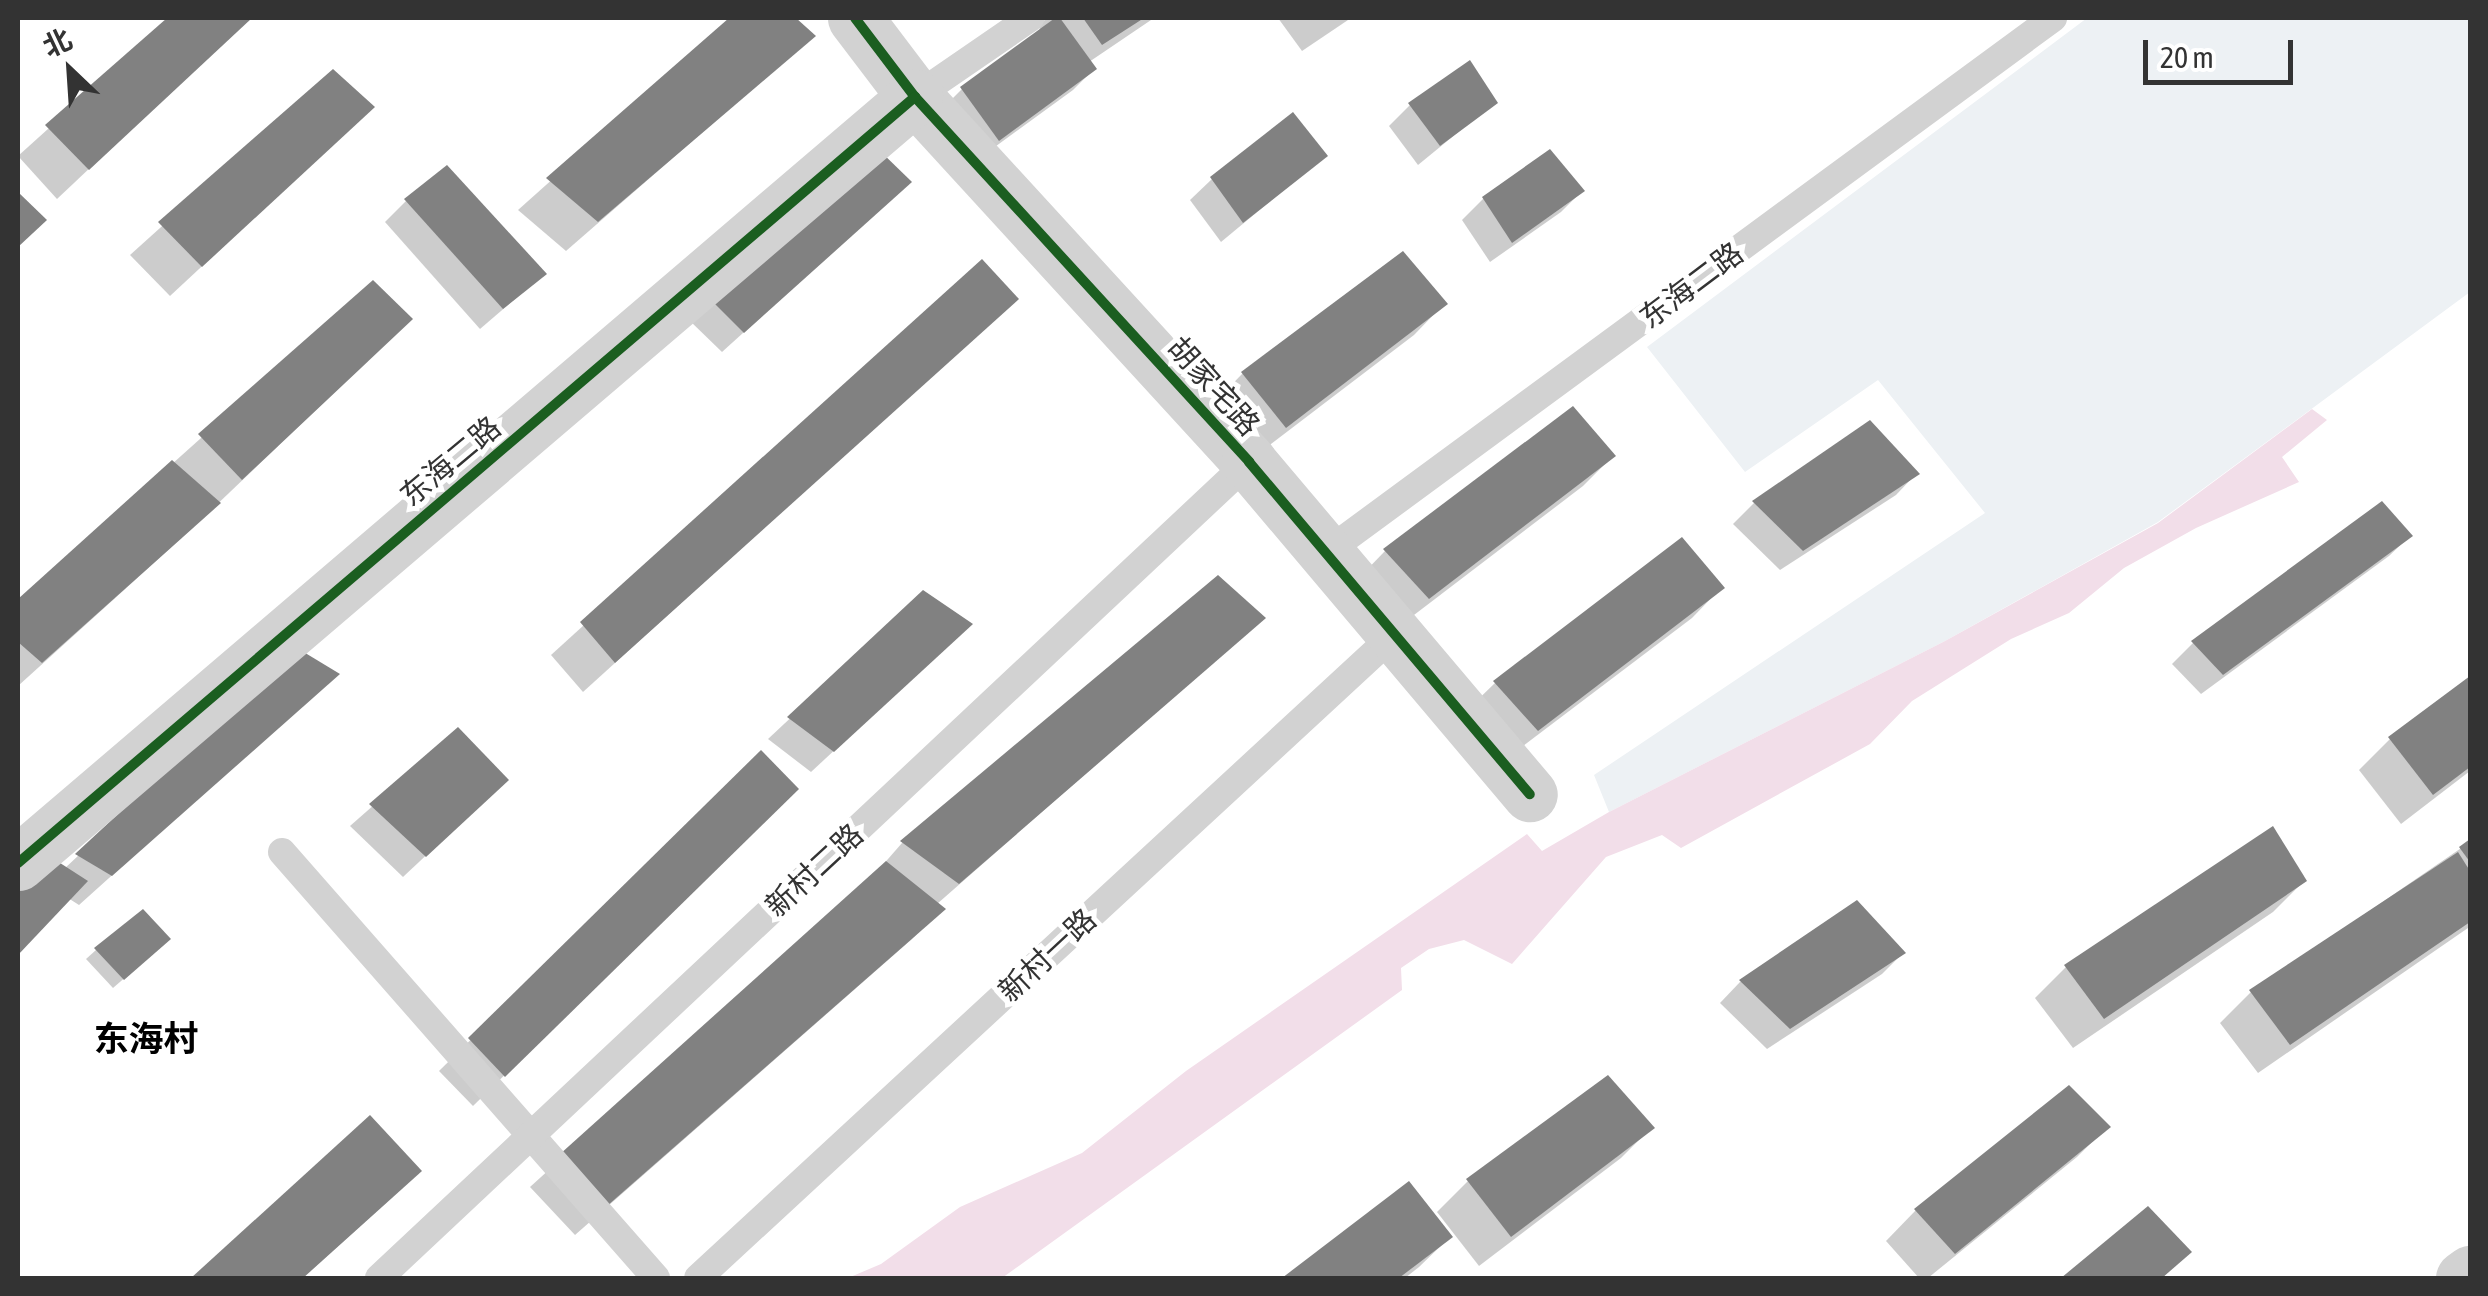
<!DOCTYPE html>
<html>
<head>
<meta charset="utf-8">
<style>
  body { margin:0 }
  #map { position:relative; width:2488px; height:1296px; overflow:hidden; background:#fff; font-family:"Asap Condensed","Noto Sans SC",sans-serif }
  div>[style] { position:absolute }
  .green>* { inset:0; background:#edf1f4 }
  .water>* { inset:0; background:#f2dee9 }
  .shadow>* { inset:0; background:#0003 }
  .building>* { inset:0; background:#818181 }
  .service>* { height:28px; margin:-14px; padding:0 14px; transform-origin:14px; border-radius:14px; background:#d2d2d2 }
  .minor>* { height:55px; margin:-27.5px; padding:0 27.5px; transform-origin:27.5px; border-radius:27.5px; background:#d2d2d2 }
  .cycleway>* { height:10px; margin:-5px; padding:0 5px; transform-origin:5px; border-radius:5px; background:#1b5e20 }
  span { translate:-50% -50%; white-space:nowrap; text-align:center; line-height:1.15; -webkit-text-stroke:10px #fff; paint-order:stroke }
  .street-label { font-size:30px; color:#333 }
  .quarter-label { font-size:35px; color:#000; font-weight:700 }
  .frame { position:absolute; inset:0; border:20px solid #333; pointer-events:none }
  .north { position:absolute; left:20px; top:20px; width:100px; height:100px; -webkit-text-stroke:8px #fff; paint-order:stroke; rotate:335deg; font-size:28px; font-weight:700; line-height:40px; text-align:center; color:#333 }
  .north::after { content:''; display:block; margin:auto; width:35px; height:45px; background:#333; clip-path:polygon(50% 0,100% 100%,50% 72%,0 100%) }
  .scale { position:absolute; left:2143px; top:40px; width:150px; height:45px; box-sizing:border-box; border:5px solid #333; border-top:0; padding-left:12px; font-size:30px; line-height:35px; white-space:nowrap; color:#333; -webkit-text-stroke:8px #fff; paint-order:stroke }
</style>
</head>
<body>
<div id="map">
  <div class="green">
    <div style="clip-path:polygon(2087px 18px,2470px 18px,2470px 292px,2158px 522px,1945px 641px,1609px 812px,1594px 775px,1985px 513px,1878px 380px,1745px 472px,1647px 347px)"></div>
  </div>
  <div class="water">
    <div style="clip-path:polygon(2312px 409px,2327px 420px,2282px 457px,2299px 482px,2196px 528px,2124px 568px,2069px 613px,2011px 639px,1912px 701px,1870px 744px,1681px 848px,1662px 835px,1606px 857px,1512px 964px,1464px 940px,1429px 949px,1401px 968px,1402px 990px,1002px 1278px,848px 1278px,881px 1264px,960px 1207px,1082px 1153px,1186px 1071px,1527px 834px,1542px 851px,1609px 812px,1945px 641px,2158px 523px)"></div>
  </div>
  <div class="shadow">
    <div style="clip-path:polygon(171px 18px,249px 18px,57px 199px,18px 156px)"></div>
    <div style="clip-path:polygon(733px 18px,792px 18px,813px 36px,566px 251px,518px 210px)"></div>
    <div style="clip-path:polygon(1047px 18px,1154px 18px,1089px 62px,1094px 69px,1073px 90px,977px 160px,941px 110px,962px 89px,1041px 31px,1038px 26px)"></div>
    <div style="clip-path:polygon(1278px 18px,1351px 18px,1302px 51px)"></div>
    <div style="clip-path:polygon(333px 72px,341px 137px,170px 296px,130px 255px)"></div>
    <div style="clip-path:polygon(1495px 102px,1418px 165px,1389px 126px,1410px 105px)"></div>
    <div style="clip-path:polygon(1550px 152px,1582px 191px,1561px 212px,1490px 262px,1462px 220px,1483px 199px)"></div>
    <div style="clip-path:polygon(1325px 156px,1221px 242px,1190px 200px,1212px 179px)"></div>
    <div style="clip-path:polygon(406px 201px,544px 274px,480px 329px,385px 222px)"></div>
    <div style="clip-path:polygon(887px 203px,722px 352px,690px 321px,711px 300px)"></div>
    <div style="clip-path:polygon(1403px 255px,1444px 304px,1414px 335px,1254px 457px,1212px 405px,1242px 374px)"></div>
    <div style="clip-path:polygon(982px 263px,1016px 299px,583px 692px,551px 655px)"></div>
    <div style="clip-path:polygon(373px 284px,380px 349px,187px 533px,18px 686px,18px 602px)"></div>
    <div style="clip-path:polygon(1573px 409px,1613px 456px,1583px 486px,1397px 628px,1355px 582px,1385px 551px)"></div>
    <div style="clip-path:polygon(1870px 424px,1916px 474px,1896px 495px,1780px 570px,1733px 524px,1754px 503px)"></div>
    <div style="clip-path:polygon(2382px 505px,2410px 536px,2389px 556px,2201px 694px,2172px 664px,2193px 643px)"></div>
    <div style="clip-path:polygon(1218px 578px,1263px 618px,937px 904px,942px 909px,912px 939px,575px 1235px,530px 1187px,874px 875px,902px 843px)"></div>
    <div style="clip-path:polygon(1722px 587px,1692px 618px,1506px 759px,1464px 713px,1495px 683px)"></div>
    <div style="clip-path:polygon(924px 593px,949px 644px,811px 772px,768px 739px)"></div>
    <div style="clip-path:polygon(297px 651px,336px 674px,79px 905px,68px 898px,18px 951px,18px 880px,64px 869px)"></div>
    <div style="clip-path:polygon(2470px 680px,2470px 771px,2401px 824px,2359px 770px,2390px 739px)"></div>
    <div style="clip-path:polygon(458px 731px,484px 801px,403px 877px,350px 826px)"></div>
    <div style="clip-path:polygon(761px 754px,796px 789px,473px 1106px,439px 1071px)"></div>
    <div style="clip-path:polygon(2272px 830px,2304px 881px,2273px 912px,2073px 1048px,2035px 998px,2066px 967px)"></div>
    <div style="clip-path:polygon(2470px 842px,2470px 932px,2468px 928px,2258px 1073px,2220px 1023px,2251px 992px)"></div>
    <div style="clip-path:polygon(1857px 903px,1903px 953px,1882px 974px,1767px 1049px,1720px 1003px,1740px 982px)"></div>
    <div style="clip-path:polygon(158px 949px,113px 988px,86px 959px,96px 950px)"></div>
    <div style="clip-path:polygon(370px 1119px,388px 1201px,303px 1278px,194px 1278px)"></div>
    <div style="clip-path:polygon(2107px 1127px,2077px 1157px,1928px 1278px,1919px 1278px,1886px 1241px,1916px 1210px)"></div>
    <div style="clip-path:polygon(1651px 1128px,1621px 1158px,1479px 1266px,1437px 1212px,1468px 1181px)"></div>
    <div style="clip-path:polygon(1409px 1184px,1450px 1237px,1419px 1267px,1405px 1278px,1286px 1278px)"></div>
    <div style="clip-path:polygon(2148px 1209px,2189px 1252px,2162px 1278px,2065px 1278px)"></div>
  </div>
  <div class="building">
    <div style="clip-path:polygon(167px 18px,252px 18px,89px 170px,45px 125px)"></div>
    <div style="clip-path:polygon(729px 18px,796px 18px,816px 36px,598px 222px,546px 178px)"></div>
    <div style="clip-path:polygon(1055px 18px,1060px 18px,1097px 69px,999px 141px,960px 87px)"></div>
    <div style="clip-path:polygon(1083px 18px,1144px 18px,1102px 45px)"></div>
    <div style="clip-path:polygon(1470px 60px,1498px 103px,1440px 146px,1408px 103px)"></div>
    <div style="clip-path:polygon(333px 69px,375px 107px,202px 267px,158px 222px)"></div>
    <div style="clip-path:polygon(1293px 112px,1328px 156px,1243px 223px,1210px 177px)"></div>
    <div style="clip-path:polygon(877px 148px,912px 182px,744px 333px,709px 298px)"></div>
    <div style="clip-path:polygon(1550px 149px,1585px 191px,1512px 243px,1482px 197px)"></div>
    <div style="clip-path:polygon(447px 165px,547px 274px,503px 309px,404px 199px)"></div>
    <div style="clip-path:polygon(18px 192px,47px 220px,18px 247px)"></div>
    <div style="clip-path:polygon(1403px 251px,1448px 304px,1286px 428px,1241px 372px)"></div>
    <div style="clip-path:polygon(982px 259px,1019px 299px,615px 663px,580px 622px)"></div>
    <div style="clip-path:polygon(373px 280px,413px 319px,242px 480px,198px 434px)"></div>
    <div style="clip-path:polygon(1573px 406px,1616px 456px,1429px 599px,1383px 549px)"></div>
    <div style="clip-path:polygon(1870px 420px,1920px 474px,1803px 551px,1752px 501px)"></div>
    <div style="clip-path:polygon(172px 460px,221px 503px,42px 663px,18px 642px,18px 599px)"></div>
    <div style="clip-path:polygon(2382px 501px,2413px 536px,2223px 675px,2191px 641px)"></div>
    <div style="clip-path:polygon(1682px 537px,1725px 588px,1538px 731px,1493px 681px)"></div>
    <div style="clip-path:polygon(1218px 575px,1266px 618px,959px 884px,900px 841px)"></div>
    <div style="clip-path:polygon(923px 590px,973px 624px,834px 752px,787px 717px)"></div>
    <div style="clip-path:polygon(297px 648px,340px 674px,112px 876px,75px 854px)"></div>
    <div style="clip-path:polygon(2470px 676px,2470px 767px,2433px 795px,2388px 737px)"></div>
    <div style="clip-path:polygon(458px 727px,509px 780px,426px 857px,369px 804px)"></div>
    <div style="clip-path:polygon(761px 750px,799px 789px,505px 1077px,468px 1038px)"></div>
    <div style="clip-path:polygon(2273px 826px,2307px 881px,2104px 1019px,2064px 965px)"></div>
    <div style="clip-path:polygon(2470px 839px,2470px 862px,2459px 847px)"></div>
    <div style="clip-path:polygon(43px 852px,88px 881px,18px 955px,18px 877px)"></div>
    <div style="clip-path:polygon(2458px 852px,2470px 871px,2470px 922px,2290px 1045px,2249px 990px)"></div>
    <div style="clip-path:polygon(886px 861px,946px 909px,607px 1206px,559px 1155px)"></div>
    <div style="clip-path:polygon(1857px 900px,1906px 953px,1790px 1029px,1739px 980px)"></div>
    <div style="clip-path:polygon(143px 909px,171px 939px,124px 980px,94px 948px)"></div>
    <div style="clip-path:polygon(1608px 1075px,1655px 1128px,1511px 1237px,1466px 1179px)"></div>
    <div style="clip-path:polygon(2069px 1085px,2111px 1127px,1955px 1254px,1914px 1209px)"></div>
    <div style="clip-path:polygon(370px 1115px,422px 1171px,303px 1278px,191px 1278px)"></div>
    <div style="clip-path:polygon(1409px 1181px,1453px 1237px,1399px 1278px,1282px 1278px)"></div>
    <div style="clip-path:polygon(2148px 1206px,2192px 1252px,2162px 1278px,2061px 1278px)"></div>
  </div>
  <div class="service">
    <div style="left:915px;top:97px;width:140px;rotate:-34.5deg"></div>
    <div style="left:1328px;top:551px;width:900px;rotate:-36.32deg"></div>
    <div style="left:282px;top:852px;width:567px;rotate:48.72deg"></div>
    <div style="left:379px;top:1278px;width:1193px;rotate:-43.17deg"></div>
    <div style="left:698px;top:1278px;width:950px;rotate:-42.74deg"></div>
  </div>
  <div class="minor">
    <div style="left:855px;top:18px;width:99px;rotate:52.8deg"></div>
    <div style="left:915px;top:97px;width:495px;rotate:47.5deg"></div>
    <div style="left:1249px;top:462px;width:435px;rotate:49.8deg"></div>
    <div style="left:18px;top:863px;width:1180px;rotate:-40.5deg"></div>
    <div style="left:2463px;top:1278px;width:9px;rotate:-36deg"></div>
  </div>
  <div class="cycleway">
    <div style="left:855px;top:18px;width:99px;rotate:52.8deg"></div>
    <div style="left:915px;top:97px;width:495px;rotate:47.5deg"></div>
    <div style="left:1249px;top:462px;width:435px;rotate:49.8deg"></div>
    <div style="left:18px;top:863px;width:1180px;rotate:-40.5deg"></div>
  </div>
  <div class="street-label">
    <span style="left:1691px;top:285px;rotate:-37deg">东海二路</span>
    <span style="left:1214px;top:386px;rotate:48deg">胡家宅路</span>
    <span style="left:450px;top:461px;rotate:-40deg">东海二路</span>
    <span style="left:814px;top:870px;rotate:-43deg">新村二路</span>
    <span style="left:1047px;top:955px;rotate:-43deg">新村一路</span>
  </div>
  <div class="quarter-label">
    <span style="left:146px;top:1038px">东海村</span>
  </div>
  <div class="frame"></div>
  <div class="north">北</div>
  <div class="scale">20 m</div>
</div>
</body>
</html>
